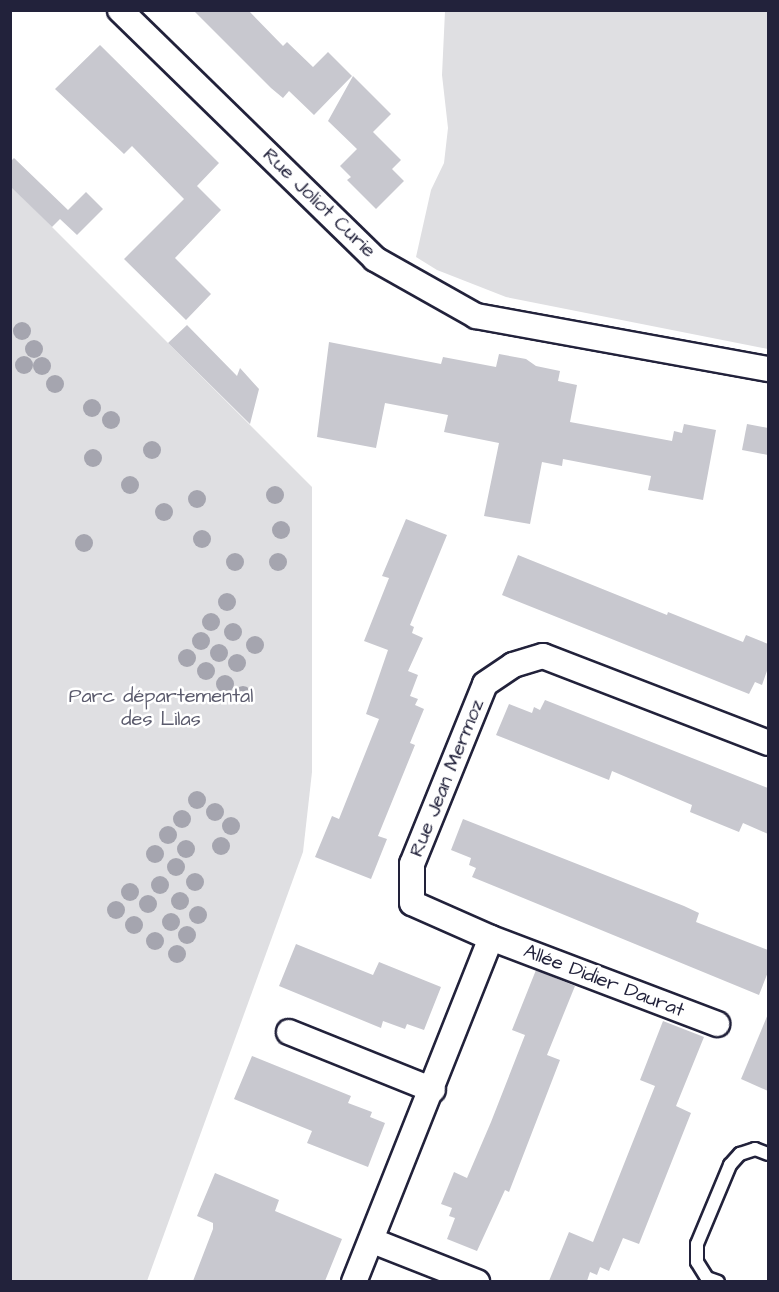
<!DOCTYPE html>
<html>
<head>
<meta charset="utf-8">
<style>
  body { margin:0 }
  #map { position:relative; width:779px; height:1292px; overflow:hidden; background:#fff; font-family:"Architects Daughter",sans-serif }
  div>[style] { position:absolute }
  .green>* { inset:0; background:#dfdfe2 }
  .building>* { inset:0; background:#c8c8cf }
  .roads { filter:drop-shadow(2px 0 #22223b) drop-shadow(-2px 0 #22223b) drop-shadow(0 2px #22223b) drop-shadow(0 -2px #22223b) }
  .service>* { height:12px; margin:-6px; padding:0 6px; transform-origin:6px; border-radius:6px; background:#fff }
  .minor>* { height:24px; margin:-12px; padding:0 12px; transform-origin:12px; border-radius:12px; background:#fff }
  .trees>* { width:18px; height:18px; margin:-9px; border-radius:50%; background:#a5a5af }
  span { translate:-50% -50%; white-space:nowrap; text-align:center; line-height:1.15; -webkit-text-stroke:5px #fff; paint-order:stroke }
  .street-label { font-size:20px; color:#22223b }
  .park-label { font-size:20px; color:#5b5b6d }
  .frame { position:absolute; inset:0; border:12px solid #22223b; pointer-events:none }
</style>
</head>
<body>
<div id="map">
  <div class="green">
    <div style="clip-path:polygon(445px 11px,768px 11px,768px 349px,506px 297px,437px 270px,416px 257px,431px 190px,444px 163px,448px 128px,442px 75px)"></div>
    <div style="clip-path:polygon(11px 186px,312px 487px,312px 772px,303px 852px,147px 1281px,11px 1281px)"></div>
  </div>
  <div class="building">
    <div style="clip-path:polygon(193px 10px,248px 10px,283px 46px,287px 42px,313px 67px,328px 52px,352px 76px,314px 115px,289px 91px,283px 98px,271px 88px)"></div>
    <div style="clip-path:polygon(100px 45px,219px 163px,197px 186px,221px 210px,175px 258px,211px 294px,186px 320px,124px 259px,184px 199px,132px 146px,124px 154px,55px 89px)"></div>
    <div style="clip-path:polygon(353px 76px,391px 114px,373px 132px,401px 160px,392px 169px,404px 181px,376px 209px,347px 180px,351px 177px,340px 166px,357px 149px,328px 121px)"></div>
    <div style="clip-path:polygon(14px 158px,68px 210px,61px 217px,86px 192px,103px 209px,77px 235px,60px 219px,52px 227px,10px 186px,10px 162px)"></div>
    <div style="clip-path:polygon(187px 325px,237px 376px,240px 368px,259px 389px,250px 424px,168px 343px)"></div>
    <div style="clip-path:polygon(329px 342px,441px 364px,443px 357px,496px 367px,499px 354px,526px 359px,536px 366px,560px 371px,558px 381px,577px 385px,570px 422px,672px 441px,674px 431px,682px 433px,684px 424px,716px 430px,703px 500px,648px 490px,651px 476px,563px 459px,562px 466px,542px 462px,530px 524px,484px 516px,499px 443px,444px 432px,448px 415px,385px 403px,376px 448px,317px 437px)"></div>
    <div style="clip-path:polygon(747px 424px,768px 428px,768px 455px,742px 450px)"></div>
    <div style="clip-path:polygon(406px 519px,447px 535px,410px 625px,414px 627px,412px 633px,423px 638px,408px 671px,418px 675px,410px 696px,418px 699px,415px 705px,424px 709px,410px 743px,415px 745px,378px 836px,387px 839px,371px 879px,315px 857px,332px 816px,339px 819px,379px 719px,366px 714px,388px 650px,364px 641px,389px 578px,382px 576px)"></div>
    <div style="clip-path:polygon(518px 555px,667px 615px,668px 612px,743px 642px,746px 635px,768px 644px,768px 668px,762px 685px,755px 682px,749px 694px,502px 595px)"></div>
    <div style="clip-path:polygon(545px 700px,768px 788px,768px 834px,743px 823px,739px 832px,690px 812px,692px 805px,612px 771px,609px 780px,496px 735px,509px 704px,532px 713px,534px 707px,540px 710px)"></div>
    <div style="clip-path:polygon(463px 819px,684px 906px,699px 913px,696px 922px,768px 950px,768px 972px,759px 995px,472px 877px,476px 868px,469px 865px,471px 858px,451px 850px)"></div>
    <div style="clip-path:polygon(296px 944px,373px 975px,379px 962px,441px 987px,424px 1030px,407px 1024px,405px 1029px,383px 1021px,381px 1028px,279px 986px)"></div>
    <div style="clip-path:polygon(536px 970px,575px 986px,547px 1055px,560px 1060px,509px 1192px,505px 1190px,477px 1251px,447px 1239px,455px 1218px,449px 1216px,452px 1208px,441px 1204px,454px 1172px,467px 1178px,491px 1122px,525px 1035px,512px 1030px)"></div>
    <div style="clip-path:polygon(768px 1014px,768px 1091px,741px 1079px)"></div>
    <div style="clip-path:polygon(663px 1021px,704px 1037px,676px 1106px,691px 1113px,639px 1244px,623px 1238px,609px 1271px,600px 1267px,597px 1275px,590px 1272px,587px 1281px,549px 1281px,569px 1232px,593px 1242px,655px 1086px,640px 1080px)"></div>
    <div style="clip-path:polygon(252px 1056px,351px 1096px,348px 1103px,372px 1112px,370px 1117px,385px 1123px,368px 1167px,307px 1143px,312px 1131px,234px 1099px)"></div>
    <div style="clip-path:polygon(215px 1173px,279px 1200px,275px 1211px,342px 1239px,325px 1281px,193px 1281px,213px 1229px,213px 1223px,197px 1216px)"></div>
  </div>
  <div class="roads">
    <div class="service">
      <div style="left:718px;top:1282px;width:12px;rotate:-160deg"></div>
      <div style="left:707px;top:1278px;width:19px;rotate:-122deg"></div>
      <div style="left:697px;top:1262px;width:18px;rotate:-90deg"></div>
      <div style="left:697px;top:1244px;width:86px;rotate:-67.3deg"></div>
      <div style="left:730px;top:1165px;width:15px;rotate:-48deg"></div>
      <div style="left:740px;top:1154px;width:16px;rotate:-18deg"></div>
      <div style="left:755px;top:1149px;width:14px;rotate:21deg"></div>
    </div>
    <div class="minor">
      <div style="left:120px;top:10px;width:356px;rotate:44.3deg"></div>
      <div style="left:375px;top:259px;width:116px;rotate:29.4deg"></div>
      <div style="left:476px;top:316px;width:297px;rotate:10.3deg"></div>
      <div style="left:491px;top:938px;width:242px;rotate:20.8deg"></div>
      <div style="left:289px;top:1032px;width:155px;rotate:21.9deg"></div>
      <div style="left:373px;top:1241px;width:112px;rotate:21.5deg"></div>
      <div style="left:354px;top:1282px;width:370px;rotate:-68.3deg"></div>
      <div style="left:491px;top:938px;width:86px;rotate:-156.1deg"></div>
      <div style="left:412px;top:903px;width:39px;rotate:-90deg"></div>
      <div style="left:412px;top:864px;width:194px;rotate:-67.9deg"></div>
      <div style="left:485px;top:684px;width:34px;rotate:-34deg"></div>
      <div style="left:513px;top:665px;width:31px;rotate:-17deg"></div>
      <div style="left:543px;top:656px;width:241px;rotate:21.1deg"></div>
    </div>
  </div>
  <div class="trees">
    <div style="left:22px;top:331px"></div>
    <div style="left:34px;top:349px"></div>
    <div style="left:24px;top:365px"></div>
    <div style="left:42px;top:366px"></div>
    <div style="left:55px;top:384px"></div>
    <div style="left:92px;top:408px"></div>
    <div style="left:111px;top:420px"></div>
    <div style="left:152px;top:450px"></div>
    <div style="left:93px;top:458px"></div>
    <div style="left:130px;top:485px"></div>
    <div style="left:275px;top:495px"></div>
    <div style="left:197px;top:499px"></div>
    <div style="left:164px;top:512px"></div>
    <div style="left:281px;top:530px"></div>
    <div style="left:202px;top:539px"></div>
    <div style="left:84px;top:543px"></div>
    <div style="left:235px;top:562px"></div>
    <div style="left:278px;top:562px"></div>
    <div style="left:227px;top:602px"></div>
    <div style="left:211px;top:622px"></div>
    <div style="left:233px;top:632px"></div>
    <div style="left:201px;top:641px"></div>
    <div style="left:255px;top:645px"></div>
    <div style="left:219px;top:653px"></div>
    <div style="left:187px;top:658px"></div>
    <div style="left:237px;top:663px"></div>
    <div style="left:206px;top:671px"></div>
    <div style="left:225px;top:684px"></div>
    <div style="left:243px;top:695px"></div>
    <div style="left:197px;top:800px"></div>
    <div style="left:215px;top:812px"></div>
    <div style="left:182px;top:819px"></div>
    <div style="left:231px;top:826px"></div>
    <div style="left:168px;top:835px"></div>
    <div style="left:221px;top:846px"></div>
    <div style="left:186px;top:849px"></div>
    <div style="left:155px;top:854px"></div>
    <div style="left:176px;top:867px"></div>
    <div style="left:195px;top:882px"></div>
    <div style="left:160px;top:885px"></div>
    <div style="left:130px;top:892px"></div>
    <div style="left:180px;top:901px"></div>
    <div style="left:148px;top:904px"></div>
    <div style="left:116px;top:910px"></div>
    <div style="left:198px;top:915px"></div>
    <div style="left:171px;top:922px"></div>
    <div style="left:134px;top:925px"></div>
    <div style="left:187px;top:935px"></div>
    <div style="left:155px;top:941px"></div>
    <div style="left:177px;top:954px"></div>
  </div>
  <div class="street-label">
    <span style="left:319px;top:203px;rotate:44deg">Rue Joliot Curie</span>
    <span style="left:447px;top:778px;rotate:-68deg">Rue Jean Mermoz</span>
    <span style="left:604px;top:981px;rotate:21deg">Allée Didier Daurat</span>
  </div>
  <div class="park-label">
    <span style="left:161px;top:708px">Parc départemental<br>des Lilas</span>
  </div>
  <div class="frame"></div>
</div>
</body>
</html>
